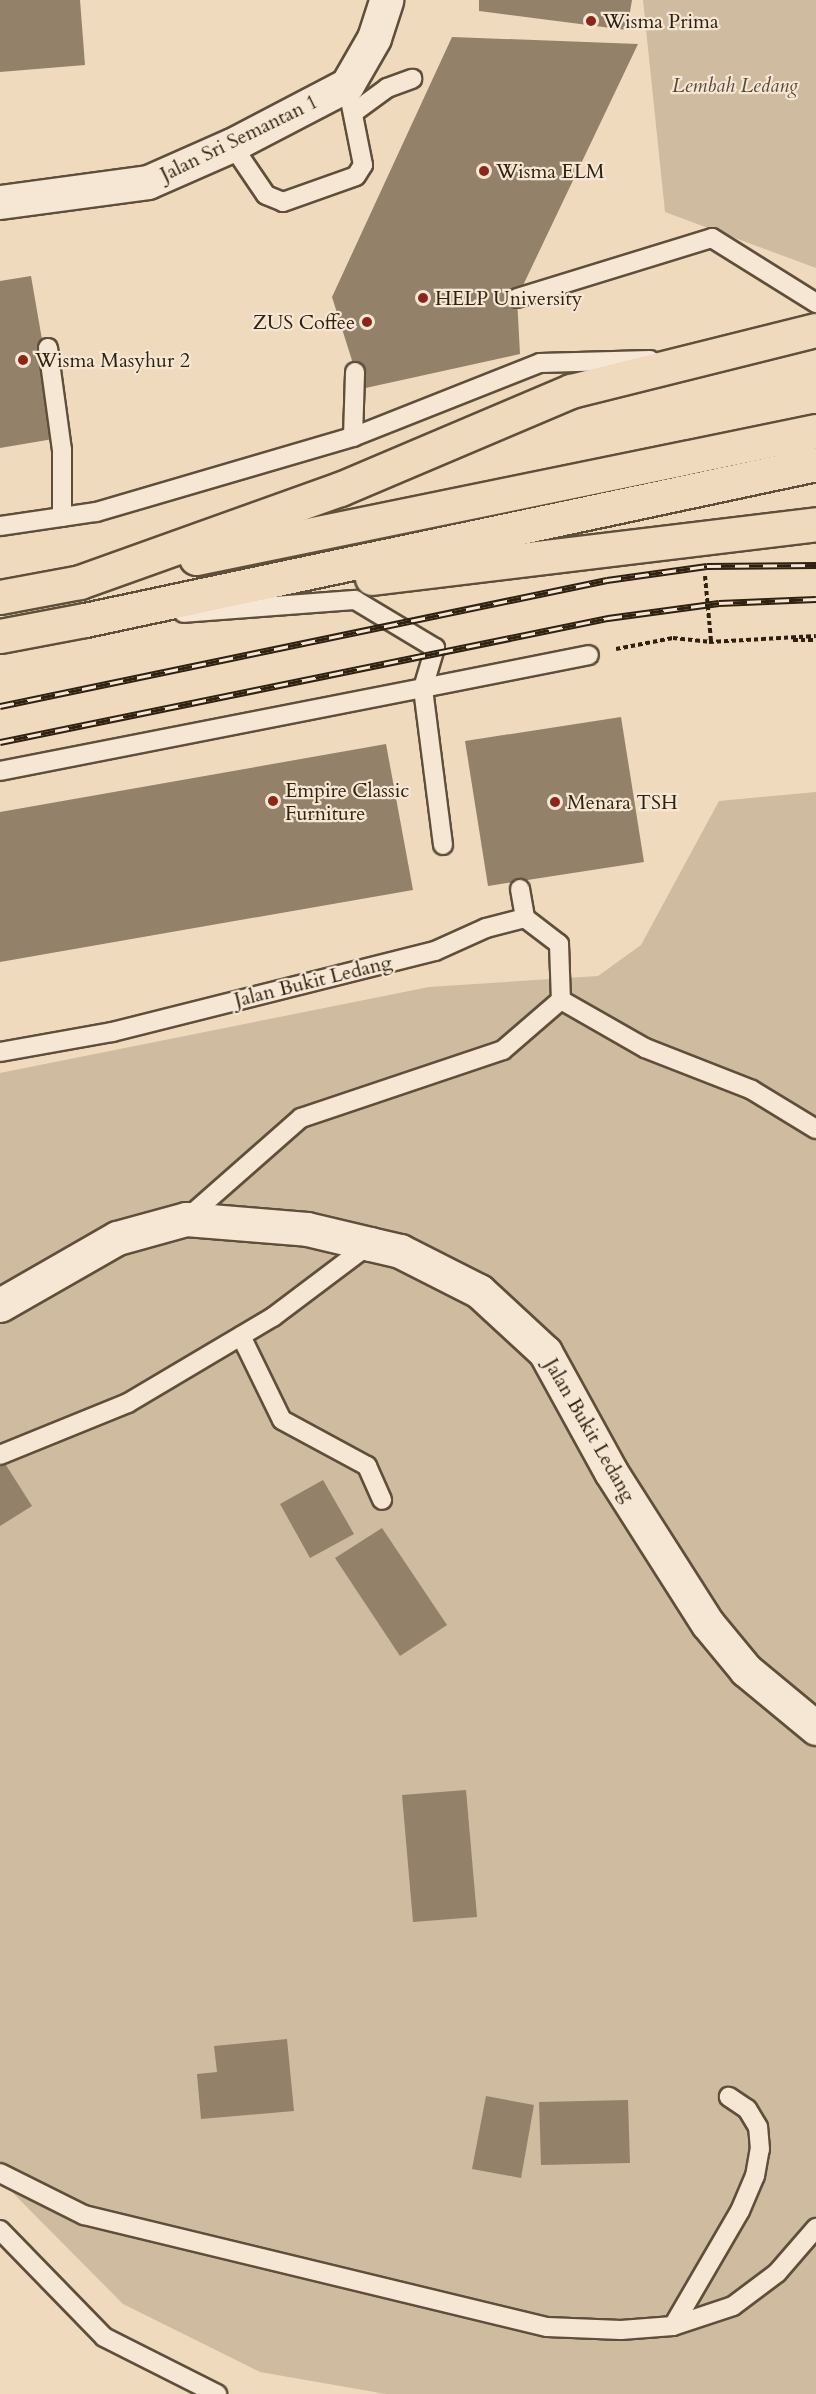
<!DOCTYPE html>
<html>
<head>
<meta charset="utf-8">
<style>
  body { margin:0 }
  #map { position:relative; width:816px; height:2394px; overflow:hidden; background:#f0dabd; font-family:Cardo,serif }
  div>[style] { position:absolute }
  .green>* { inset:0; background:#cfbb9f }
  .building>* { inset:0; background:#938169 }
  .path>* { height:4px; margin-top:-2px; transform-origin:0; background:repeating-linear-gradient(90deg,#2f210f 0 4.5px,transparent 0 7.5px) }
  .roads { filter:drop-shadow(2px 0 #5f4f3a) drop-shadow(-2px 0 #5f4f3a) drop-shadow(0 2px #5f4f3a) drop-shadow(0 -2px #5f4f3a) }
  .lane>* { height:18px; margin:-9px; padding:0 9px; transform-origin:9px; border-radius:9px; background:#f5e7d4 }
  .street>* { height:33px; margin:-16.5px; padding:0 16.5px; transform-origin:16.5px; border-radius:16.5px; background:#f5e7d4 }
  .primary>* { height:33px; margin:-16.5px; padding:0 16.5px; transform-origin:16.5px; border-radius:16.5px; background:#f0dabd }
  .highway>* { height:33px; margin:-16.5px; padding:0 16.5px; transform-origin:16.5px; border-radius:16.5px; background:#f0dabd }
  .rail>* { height:7px; margin-top:-3.5px; transform-origin:0; background:repeating-linear-gradient(90deg,#f5e7d4 0 14px,#2f210f 0 28px); box-sizing:border-box; border-block:2px solid #2f210f }
  .dots>* { width:16px; height:16px; translate:-50% -50%; box-sizing:border-box; border:3px solid #f5e7d4; border-radius:50% }
  span { translate:-50% -50%; white-space:nowrap; text-align:center; line-height:1.15; -webkit-text-stroke:4.5px #f5e7d4; paint-order:stroke }
  .poi-label { font-size:20px; color:#2f210f }
  .left { translate:0 -50%; text-align:left }
  .right { translate:-100% -50%; text-align:right }
  .park-label { font-size:20px; color:#574833; font-style:italic }
  .street-label { font-size:20px; color:#2f210f }
</style>
</head>
<body>
<div id="map">
  <div class="green">
    <div style="clip-path:polygon(643px 0,816px 0,816px 268px,665px 212px)"></div>
    <div style="clip-path:polygon(816px 792px,816px 2394px,386px 2394px,260px 2372px,123px 2304px,0 2180px,0 1073px,429px 987px,598px 976px,641px 945px,719px 801px)"></div>
  </div>
  <div class="building">
    <div style="clip-path:polygon(0 0,80px 0,85px 65px,0 72px)"></div>
    <div style="clip-path:polygon(479px 0,632px 0,627px 30px,479px 11px)"></div>
    <div style="clip-path:polygon(452px 37px,638px 44px,517px 298px,520px 354px,361px 389px,332px 297px)"></div>
    <div style="clip-path:polygon(31px 276px,59px 438px,0 448px,0 281px)"></div>
    <div style="clip-path:polygon(621px 717px,644px 862px,488px 886px,465px 741px)"></div>
    <div style="clip-path:polygon(386px 744px,413px 890px,0 962px,0 812px)"></div>
    <div style="clip-path:polygon(4px 1462px,32px 1506px,0 1526px,0 1464px)"></div>
    <div style="clip-path:polygon(323px 1480px,354px 1534px,310px 1558px,280px 1504px)"></div>
    <div style="clip-path:polygon(382px 1528px,447px 1625px,400px 1656px,335px 1558px)"></div>
    <div style="clip-path:polygon(466px 1790px,477px 1917px,413px 1922px,402px 1795px)"></div>
    <div style="clip-path:polygon(287px 2039px,294px 2111px,201px 2119px,197px 2074px,217px 2072px,214px 2046px)"></div>
    <div style="clip-path:polygon(486px 2096px,534px 2105px,521px 2178px,472px 2169px)"></div>
    <div style="clip-path:polygon(628px 2100px,630px 2163px,541px 2165px,539px 2102px)"></div>
  </div>
  <div class="path">
    <div style="left:705px;top:576px;width:65px;rotate:84.7deg"></div>
    <div style="left:793px;top:640px;width:23px"></div>
    <div style="left:616px;top:649px;width:58px;rotate:-10.9deg"></div>
    <div style="left:673px;top:638px;width:36px;rotate:6deg"></div>
    <div style="left:709px;top:642px;width:107px;rotate:-3.2deg"></div>
  </div>
  <div class="roads">
    <div class="lane">
      <div style="left:353px;top:113px;width:42px;rotate:-36.3deg"></div>
      <div style="left:387px;top:88px;width:27px;rotate:-20deg"></div>
      <div style="left:232px;top:145px;width:60px;rotate:55.8deg"></div>
      <div style="left:266px;top:195px;width:18px;rotate:22deg"></div>
      <div style="left:283px;top:202px;width:77px;rotate:-19.6deg"></div>
      <div style="left:356px;top:176px;width:13px;rotate:-58deg"></div>
      <div style="left:363px;top:165px;width:82px;rotate:-101.3deg"></div>
      <div style="left:517px;top:298px;width:204px;rotate:-17.1deg"></div>
      <div style="left:712px;top:238px;width:123px;rotate:32deg"></div>
      <div style="left:48px;top:348px;width:103px;rotate:82.2deg"></div>
      <div style="left:62px;top:450px;width:67px;rotate:90deg"></div>
      <div style="left:353px;top:437px;width:65px;rotate:-88.2deg"></div>
      <div style="left:0;top:526px;width:97px;rotate:-8.3deg"></div>
      <div style="left:96px;top:512px;width:268px;rotate:-16.3deg"></div>
      <div style="left:353px;top:437px;width:201px;rotate:-21.6deg"></div>
      <div style="left:540px;top:363px;width:110px;rotate:-1.6deg"></div>
      <div style="left:0;top:771px;width:431px;rotate:-11.1deg"></div>
      <div style="left:423px;top:688px;width:42px;rotate:-73.3deg"></div>
      <div style="left:435px;top:648px;width:93px;rotate:-149deg"></div>
      <div style="left:355px;top:600px;width:172px;rotate:175.7deg"></div>
      <div style="left:443px;top:845px;width:158px;rotate:-97.3deg"></div>
      <div style="left:423px;top:688px;width:169px;rotate:-11.2deg"></div>
      <div style="left:520px;top:889px;width:29px;rotate:80deg"></div>
      <div style="left:0;top:1052px;width:114px;rotate:-10.1deg"></div>
      <div style="left:112px;top:1032px;width:333px;rotate:-14.1deg"></div>
      <div style="left:435px;top:951px;width:56px;rotate:-24.3deg"></div>
      <div style="left:486px;top:928px;width:40px;rotate:-14.4deg"></div>
      <div style="left:525px;top:918px;width:43px;rotate:37.4deg"></div>
      <div style="left:559px;top:944px;width:56px;rotate:88deg"></div>
      <div style="left:561px;top:1000px;width:97px;rotate:29.7deg"></div>
      <div style="left:645px;top:1048px;width:115px;rotate:21.4deg"></div>
      <div style="left:752px;top:1090px;width:75px;rotate:31.4deg"></div>
      <div style="left:186px;top:1219px;width:153px;rotate:-41.3deg"></div>
      <div style="left:301px;top:1118px;width:213px;rotate:-18.6deg"></div>
      <div style="left:503px;top:1050px;width:77px;rotate:-40.8deg"></div>
      <div style="left:241px;top:1336px;width:93px;rotate:64deg"></div>
      <div style="left:282px;top:1420px;width:97px;rotate:28.4deg"></div>
      <div style="left:367px;top:1466px;width:37px;rotate:66deg"></div>
      <div style="left:0;top:1455px;width:138px;rotate:-22.1deg"></div>
      <div style="left:128px;top:1403px;width:169px;rotate:-30.7deg"></div>
      <div style="left:273px;top:1317px;width:121px;rotate:-37deg"></div>
      <div style="left:0;top:2173px;width:94px;rotate:26.6deg"></div>
      <div style="left:84px;top:2215px;width:476px;rotate:13.6deg"></div>
      <div style="left:547px;top:2327px;width:74px;rotate:2.3deg"></div>
      <div style="left:621px;top:2330px;width:52px;rotate:-4.4deg"></div>
      <div style="left:673px;top:2326px;width:63px;rotate:-18.4deg"></div>
      <div style="left:733px;top:2306px;width:55px;rotate:-36.9deg"></div>
      <div style="left:777px;top:2273px;width:60px;rotate:-49.1deg"></div>
      <div style="left:0;top:2230px;width:149px;rotate:45.8deg"></div>
      <div style="left:104px;top:2337px;width:127px;rotate:26.8deg"></div>
      <div style="left:673px;top:2326px;width:133px;rotate:-59.8deg"></div>
      <div style="left:740px;top:2211px;width:38px;rotate:-67deg"></div>
      <div style="left:755px;top:2176px;width:27px;rotate:-80deg"></div>
      <div style="left:760px;top:2149px;width:22px;rotate:-95deg"></div>
      <div style="left:758px;top:2127px;width:21px;rotate:-121deg"></div>
      <div style="left:747px;top:2109px;width:22px;rotate:-146deg"></div>
    </div>
    <div class="street">
      <div style="left:0;top:202px;width:149px;rotate:-7.7deg"></div>
      <div style="left:148px;top:182px;width:92px;rotate:-23.8deg"></div>
      <div style="left:232px;top:145px;width:130px;rotate:-27.6deg"></div>
      <div style="left:347px;top:85px;width:54px;rotate:-60.1deg"></div>
      <div style="left:374px;top:38px;width:40px;rotate:-72deg"></div>
      <div style="left:0;top:1305px;width:135px;rotate:-29.8deg"></div>
      <div style="left:117px;top:1238px;width:72px;rotate:-15.4deg"></div>
      <div style="left:186px;top:1219px;width:121px;rotate:4.7deg"></div>
      <div style="left:307px;top:1229px;width:65px;rotate:13.4deg"></div>
      <div style="left:370px;top:1244px;width:31px;rotate:13deg"></div>
      <div style="left:400px;top:1251px;width:89px;rotate:26.9deg"></div>
      <div style="left:479px;top:1291px;width:90px;rotate:42.7deg"></div>
      <div style="left:545px;top:1352px;width:137px;rotate:61.2deg"></div>
      <div style="left:611px;top:1472px;width:180px;rotate:57.5deg"></div>
      <div style="left:708px;top:1624px;width:60px;rotate:50.4deg"></div>
      <div style="left:746px;top:1670px;width:91px;rotate:39.6deg"></div>
    </div>
    <div class="primary">
      <div style="left:196px;top:558px;width:633px;rotate:-11.58deg"></div>
      <div style="left:372px;top:578px;width:447px;rotate:-6.9deg"></div>
      <div style="left:80px;top:582px;width:276px;rotate:-19.7deg"></div>
      <div style="left:340px;top:489px;width:251px;rotate:-23deg"></div>
      <div style="left:571px;top:391px;width:252px;rotate:-14deg"></div>
      <div style="left:85px;top:620px;width:747px;rotate:-12.05deg"></div>
    </div>
    <div class="highway">
      <div style="left:0;top:597px;width:81px;rotate:-10.6deg"></div>
      <div style="left:0;top:636px;width:86px;rotate:-10.7deg"></div>
    </div>
  </div>
  <div class="rail">
    <div style="left:0;top:706px;width:620px;rotate:-11.73deg"></div>
    <div style="left:607px;top:580px;width:101px;rotate:-8deg"></div>
    <div style="left:707px;top:566px;width:109px;rotate:-0.5deg"></div>
    <div style="left:0;top:742px;width:621px;rotate:-11.53deg"></div>
    <div style="left:608px;top:618px;width:112px;rotate:-7.7deg"></div>
    <div style="left:719px;top:603px;width:97px;rotate:-2.4deg"></div>
  </div>
  <div class="dots">
    <div style="left:591px;top:21px;background:#8f2418"></div>
    <div style="left:484px;top:171px;background:#8f2418"></div>
    <div style="left:423px;top:298px;background:#8f2418"></div>
    <div style="left:367px;top:322px;background:#8f2418"></div>
    <div style="left:23px;top:360px;background:#8f2418"></div>
    <div style="left:273px;top:801px;background:#8f2418"></div>
    <div style="left:555px;top:802px;background:#8f2418"></div>
  </div>
  <div class="poi-label">
    <span class="left" style="left:603px;top:21px">Wisma Prima</span>
    <span class="left" style="left:496px;top:171px">Wisma ELM</span>
    <span class="left" style="left:435px;top:298px">HELP University</span>
    <span class="right" style="left:355px;top:322px">ZUS Coffee</span>
    <span class="left" style="left:35px;top:360px">Wisma Masyhur 2</span>
    <span class="left" style="left:285px;top:802px">Empire Classic<br>Furniture</span>
    <span class="left" style="left:567px;top:802px">Menara TSH</span>
  </div>
  <div class="park-label">
    <span style="left:735px;top:85px">Lembah Ledang</span>
  </div>
  <div class="street-label">
    <span style="left:239px;top:138px;rotate:-26deg">Jalan Sri Semantan 1</span>
    <span style="left:313px;top:981px;rotate:-14deg">Jalan Bukit Ledang</span>
    <span style="left:590px;top:1430px;rotate:60deg">Jalan Bukit Ledang</span>
  </div>
</div>
</body>
</html>
